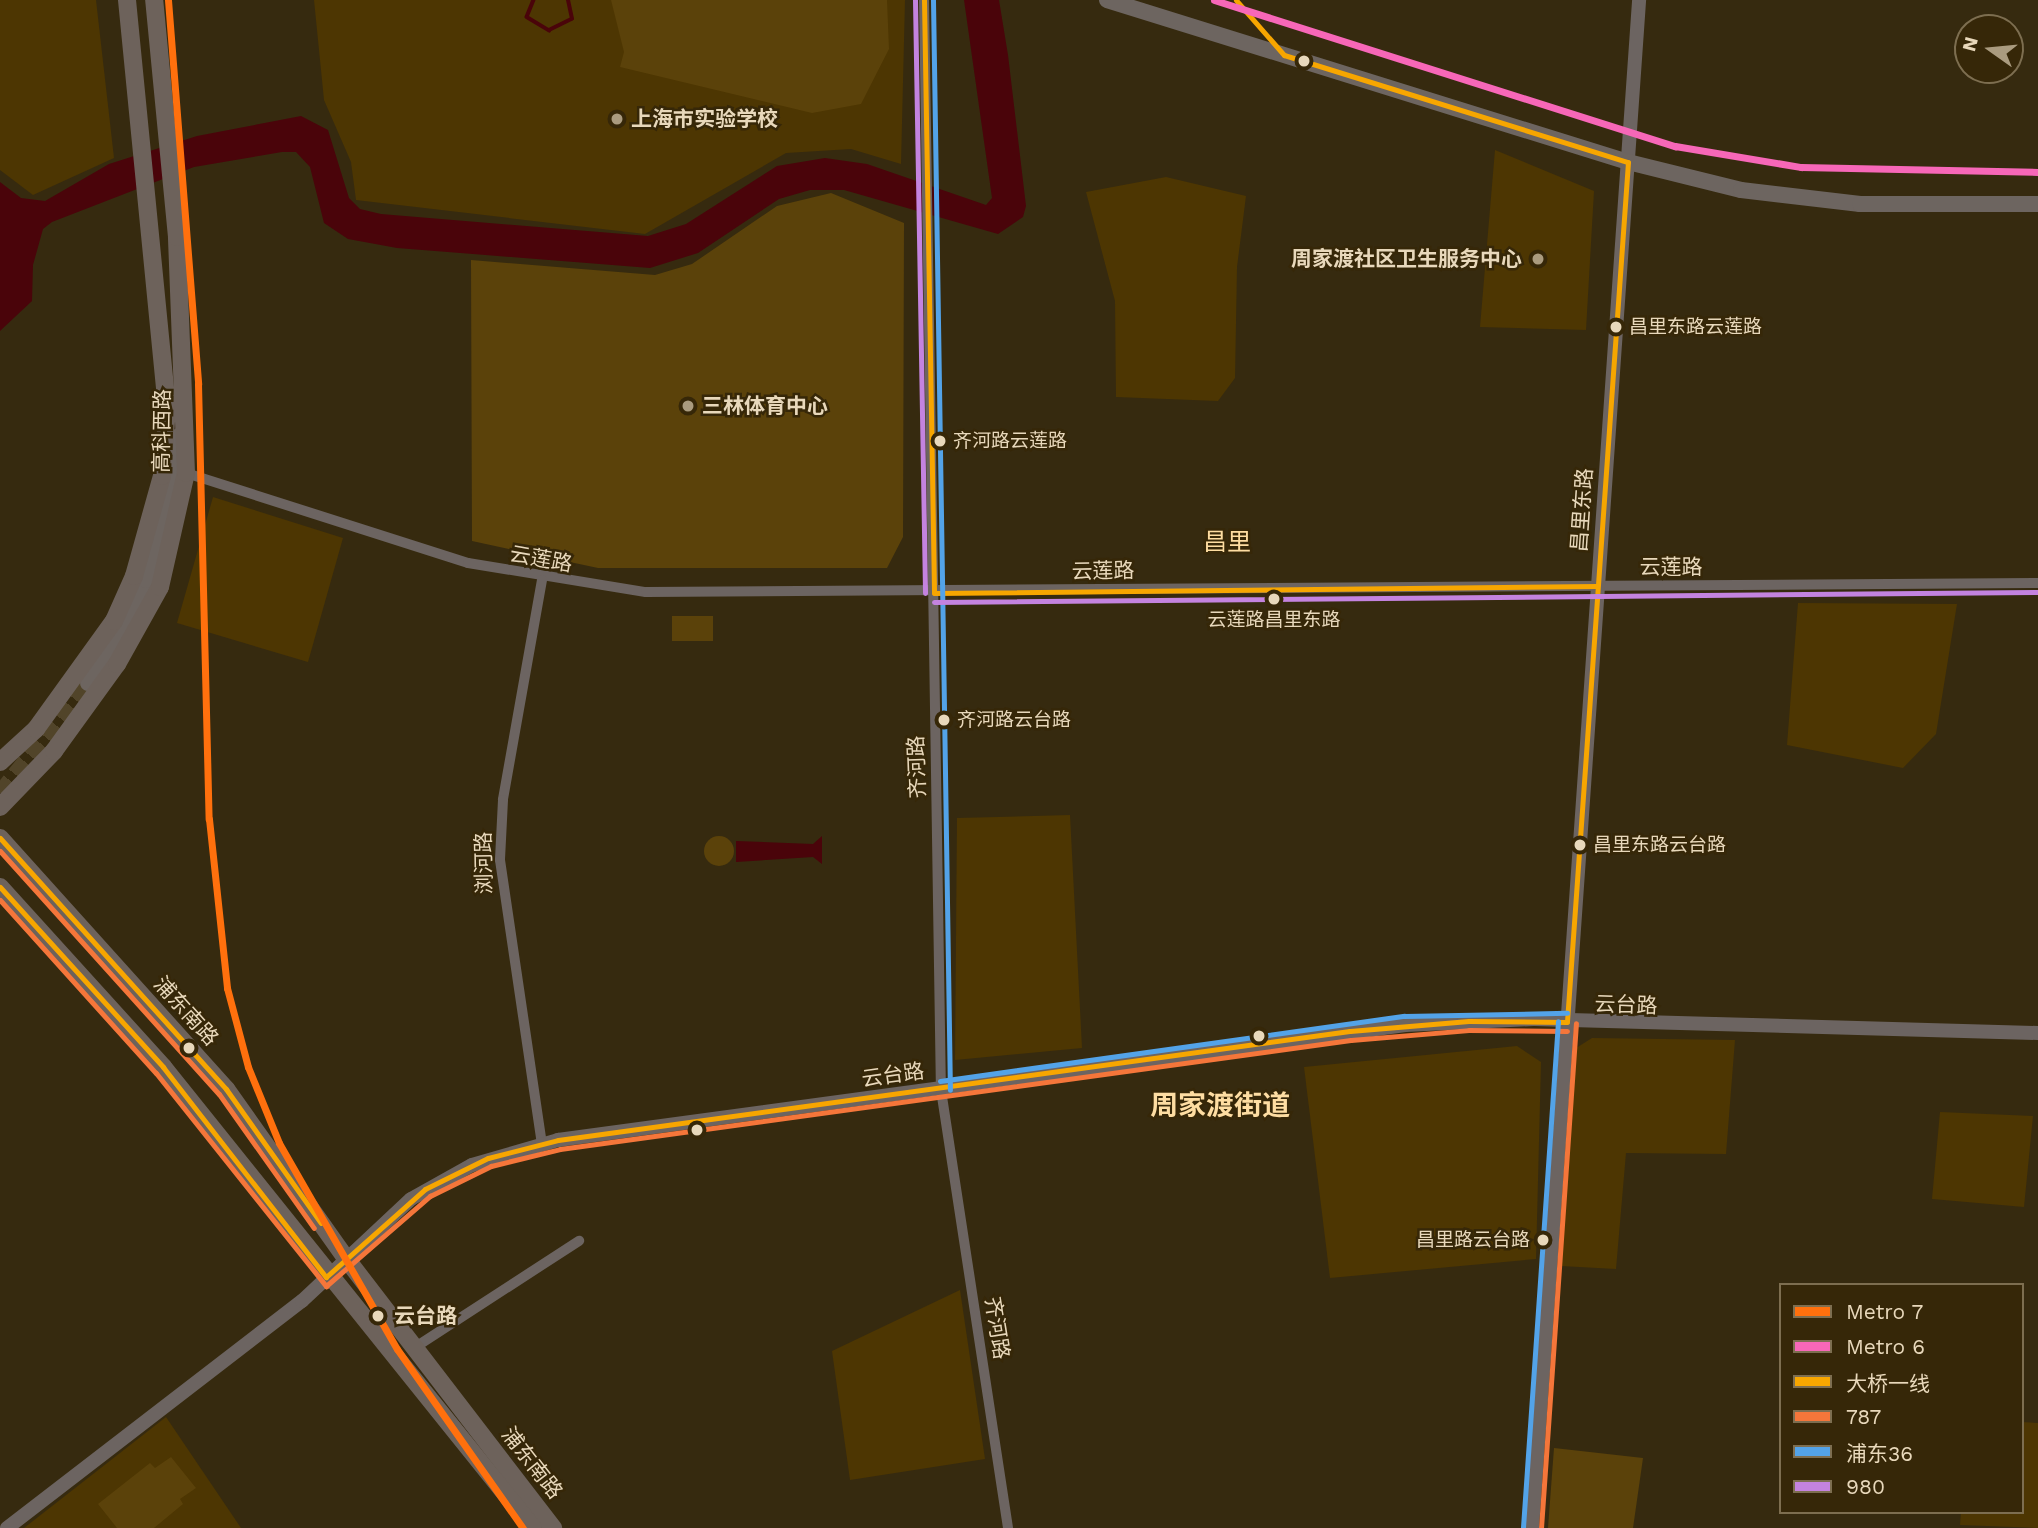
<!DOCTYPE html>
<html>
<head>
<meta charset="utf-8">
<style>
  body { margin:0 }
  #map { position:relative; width:2038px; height:1528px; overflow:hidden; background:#362a0f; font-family:"Work Sans","Noto Sans SC",sans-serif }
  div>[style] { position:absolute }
  .built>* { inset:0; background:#4d3602 }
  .green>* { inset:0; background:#5b420a }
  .round { border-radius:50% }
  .water>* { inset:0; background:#4a040a }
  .stream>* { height:3.5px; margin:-1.75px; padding:0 1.75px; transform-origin:1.75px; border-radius:1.75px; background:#4a040a }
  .secondary-tunnel>* { height:16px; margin-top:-8px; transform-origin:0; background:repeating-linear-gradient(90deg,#514429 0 16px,transparent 0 24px) }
  .minor>* { height:10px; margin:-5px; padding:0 5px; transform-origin:5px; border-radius:5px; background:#6c6461 }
  .tertiary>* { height:14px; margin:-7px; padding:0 7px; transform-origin:7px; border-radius:7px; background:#6c6461 }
  .secondary>* { height:16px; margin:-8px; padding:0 8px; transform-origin:8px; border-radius:8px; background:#6d6560 }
  .primary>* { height:18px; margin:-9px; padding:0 9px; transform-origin:9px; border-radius:9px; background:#6d625b }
  .bus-1>* { height:5px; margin:-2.5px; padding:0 2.5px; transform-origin:2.5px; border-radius:2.5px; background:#f7a600 }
  .bus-2>* { height:5px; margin:-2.5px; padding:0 2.5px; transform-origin:2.5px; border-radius:2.5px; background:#f5763a }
  .bus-3>* { height:5px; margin:-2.5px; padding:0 2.5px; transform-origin:2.5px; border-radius:2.5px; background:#53a3e8 }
  .bus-4>* { height:5px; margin:-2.5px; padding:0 2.5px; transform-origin:2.5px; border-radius:2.5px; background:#c483df }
  .metro-1>* { height:7px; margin:-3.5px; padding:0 3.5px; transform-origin:3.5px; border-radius:3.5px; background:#ff700d }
  .metro-2>* { height:7px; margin:-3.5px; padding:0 3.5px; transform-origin:3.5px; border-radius:3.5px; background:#f767b8 }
  .dots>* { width:19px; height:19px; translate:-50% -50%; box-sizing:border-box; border:4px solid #362708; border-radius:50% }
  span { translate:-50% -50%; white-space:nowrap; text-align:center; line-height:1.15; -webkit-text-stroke:5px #362708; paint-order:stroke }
  .bus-label { font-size:19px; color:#e8d8bb }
  .left { translate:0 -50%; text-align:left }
  .right { translate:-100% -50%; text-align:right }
  .poi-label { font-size:21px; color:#e8d8bb; font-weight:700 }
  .street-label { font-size:21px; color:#e8d8bb }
  .stop-label { font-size:21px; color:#e8d8bb; font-weight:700 }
  .quarter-label { font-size:24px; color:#fedda2 }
  .district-label { font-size:28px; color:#fedda2; font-weight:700 }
  .legend { position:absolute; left:1779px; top:1283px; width:245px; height:231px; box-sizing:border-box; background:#362708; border:2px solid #7d6e50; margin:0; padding:9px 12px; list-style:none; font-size:21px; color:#e8d8bb }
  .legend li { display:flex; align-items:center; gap:14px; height:35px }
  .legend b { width:35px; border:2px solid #7d6e50 }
  .north { position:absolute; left:1954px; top:14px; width:70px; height:70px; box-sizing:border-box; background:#362708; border:2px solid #7d6e50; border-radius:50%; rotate:285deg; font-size:19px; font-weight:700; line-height:28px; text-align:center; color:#e8d8bb }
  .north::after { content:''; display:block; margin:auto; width:24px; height:32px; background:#aa9b7f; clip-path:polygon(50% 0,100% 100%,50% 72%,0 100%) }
</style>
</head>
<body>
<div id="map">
  <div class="built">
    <div style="clip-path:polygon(0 0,96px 0,114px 158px,33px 195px,0 170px)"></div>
    <div style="clip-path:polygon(314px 0,905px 0,901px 164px,851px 149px,786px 153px,645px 234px,356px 200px,351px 162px,324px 100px)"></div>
    <div style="clip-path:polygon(1495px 150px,1594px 191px,1586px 330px,1480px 327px)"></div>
    <div style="clip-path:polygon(1166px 177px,1246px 196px,1237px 267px,1235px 378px,1218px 401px,1116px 397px,1115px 301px,1086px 192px)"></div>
    <div style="clip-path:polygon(213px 497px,343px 538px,308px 662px,177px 623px)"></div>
    <div style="clip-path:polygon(1798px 603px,1957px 604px,1936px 734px,1903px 768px,1787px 745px)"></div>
    <div style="clip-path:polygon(1070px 815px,1082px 1048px,955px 1060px,957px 818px)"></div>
    <div style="clip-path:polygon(1592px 1038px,1735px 1040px,1726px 1154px,1626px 1153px,1616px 1269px,1561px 1266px,1573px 1050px)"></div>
    <div style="clip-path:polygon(1517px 1046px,1541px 1062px,1536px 1259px,1330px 1278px,1304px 1067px)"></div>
    <div style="clip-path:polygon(1940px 1112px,2033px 1116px,2024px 1207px,1932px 1199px)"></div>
    <div style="clip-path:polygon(960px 1290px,985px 1459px,850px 1480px,832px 1351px)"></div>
    <div style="clip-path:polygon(166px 1417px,241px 1528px,24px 1528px)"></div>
    <div style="clip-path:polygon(2022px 1422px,2038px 1423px,2038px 1528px,1960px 1525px,1961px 1512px,2022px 1512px)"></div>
  </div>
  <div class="green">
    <div style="clip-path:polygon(611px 0,887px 0,889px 49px,861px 104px,812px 113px,620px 67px,624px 52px)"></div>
    <div style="clip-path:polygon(831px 193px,904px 223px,903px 537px,887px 568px,598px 568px,472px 541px,471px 260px,655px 275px,692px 264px,777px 206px)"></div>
    <div style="clip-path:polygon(672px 616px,713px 616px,713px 641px,672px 641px)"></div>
    <div class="round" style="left:704px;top:836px;width:30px;height:30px"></div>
    <div style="clip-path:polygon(1554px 1448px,1643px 1458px,1633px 1528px,1548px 1528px)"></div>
    <div style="clip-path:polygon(171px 1457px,196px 1488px,180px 1499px,183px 1504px,154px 1528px,117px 1528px,98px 1504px,150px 1463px,155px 1468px)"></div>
  </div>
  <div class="water">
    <div style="clip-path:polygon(964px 0,999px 0,1008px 55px,1026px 206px,1023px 217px,998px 234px,844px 190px,810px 190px,779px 199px,698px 253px,650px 268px,397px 248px,348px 239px,324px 223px,310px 167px,296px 152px,282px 152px,194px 167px,52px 222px,43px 229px,33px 265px,32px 301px,0 331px,0 182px,21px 198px,45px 201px,109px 164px,197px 136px,301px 116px,328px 130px,349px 198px,360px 209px,381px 214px,648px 236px,686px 224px,777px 166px,825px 158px,867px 164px,986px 205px,992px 198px)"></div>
    <div style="clip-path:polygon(822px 836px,822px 864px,813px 857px,736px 862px,736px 841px,813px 844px)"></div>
  </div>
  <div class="stream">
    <div style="left:534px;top:0;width:18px;rotate:112deg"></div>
    <div style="left:527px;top:17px;width:26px;rotate:31deg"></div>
    <div style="left:549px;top:30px;width:25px;rotate:-26deg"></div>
    <div style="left:572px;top:19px;width:19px;rotate:-102deg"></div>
  </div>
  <div class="secondary-tunnel">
    <div style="left:0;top:793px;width:141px;rotate:-51.3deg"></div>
  </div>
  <div class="minor">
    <div style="left:924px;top:0;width:1090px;rotate:89.11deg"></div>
    <div style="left:941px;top:1090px;width:443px;rotate:81.3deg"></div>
    <div style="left:186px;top:473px;width:296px;rotate:17.7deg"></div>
    <div style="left:468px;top:563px;width:180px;rotate:9.3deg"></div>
    <div style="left:646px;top:592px;width:1392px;rotate:-0.37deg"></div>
    <div style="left:542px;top:580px;width:223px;rotate:100.1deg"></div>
    <div style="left:503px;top:800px;width:60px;rotate:92.9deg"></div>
    <div style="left:500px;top:860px;width:288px;rotate:81.6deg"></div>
    <div style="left:414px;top:1348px;width:197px;rotate:-33deg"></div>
  </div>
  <div class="tertiary">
    <div style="left:7px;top:1528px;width:372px;rotate:-37.6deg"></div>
    <div style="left:302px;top:1301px;width:149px;rotate:-43.1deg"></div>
    <div style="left:411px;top:1199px;width:70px;rotate:-29.1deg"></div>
    <div style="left:472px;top:1165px;width:90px;rotate:-16.2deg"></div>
    <div style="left:558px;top:1140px;width:855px;rotate:-7.73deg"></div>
    <div style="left:1405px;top:1025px;width:129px;rotate:-2.7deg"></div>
    <div style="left:1534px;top:1019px;width:504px;rotate:1.59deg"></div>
    <div style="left:1532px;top:1528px;width:1532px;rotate:-85.99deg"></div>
  </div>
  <div class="secondary">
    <div style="left:1107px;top:0;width:546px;rotate:17.27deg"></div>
    <div style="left:1628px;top:162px;width:116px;rotate:13.9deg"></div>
    <div style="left:1741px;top:190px;width:120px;rotate:6.7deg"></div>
    <div style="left:1860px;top:204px;width:178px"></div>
    <div style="left:88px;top:683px;width:118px;rotate:-60.6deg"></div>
    <div style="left:146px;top:580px;width:148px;rotate:-77.1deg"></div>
  </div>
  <div class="primary">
    <div style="left:0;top:762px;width:49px;rotate:-42.5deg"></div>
    <div style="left:36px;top:729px;width:133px;rotate:-54.2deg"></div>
    <div style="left:114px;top:621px;width:49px;rotate:-66deg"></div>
    <div style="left:134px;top:576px;width:104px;rotate:-74.4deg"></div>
    <div style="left:162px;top:476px;width:68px;rotate:-85.8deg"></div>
    <div style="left:167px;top:408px;width:410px;rotate:-95.6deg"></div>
    <div style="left:0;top:807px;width:78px;rotate:-46deg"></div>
    <div style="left:54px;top:751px;width:107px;rotate:-54.1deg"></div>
    <div style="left:117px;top:664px;width:88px;rotate:-60.8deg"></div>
    <div style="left:160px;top:587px;width:117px;rotate:-77.2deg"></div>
    <div style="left:186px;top:473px;width:236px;rotate:-92.2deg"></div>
    <div style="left:177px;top:237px;width:238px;rotate:-95.5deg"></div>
    <div style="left:0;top:838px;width:338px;rotate:48deg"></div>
    <div style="left:226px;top:1089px;width:206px;rotate:54.7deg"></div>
    <div style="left:345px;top:1257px;width:342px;rotate:52.5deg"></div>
    <div style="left:0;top:887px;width:243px;rotate:47.8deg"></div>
    <div style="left:163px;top:1067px;width:591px;rotate:51.25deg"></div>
  </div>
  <div class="bus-1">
    <div style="left:924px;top:0;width:593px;rotate:89.03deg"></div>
    <div style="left:934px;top:593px;width:663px;rotate:-0.6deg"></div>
    <div style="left:1236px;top:0;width:73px;rotate:48.9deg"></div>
    <div style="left:1284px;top:55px;width:360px;rotate:17.3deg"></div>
    <div style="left:1628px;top:162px;width:862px;rotate:94.06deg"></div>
    <div style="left:0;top:838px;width:338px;rotate:48deg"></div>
    <div style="left:226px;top:1089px;width:164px;rotate:54.7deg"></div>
    <div style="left:0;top:887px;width:243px;rotate:47.8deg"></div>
    <div style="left:163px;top:1067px;width:266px;rotate:52.2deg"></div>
    <div style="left:326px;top:1277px;width:132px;rotate:-41.6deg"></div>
    <div style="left:425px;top:1189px;width:70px;rotate:-26.2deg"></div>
    <div style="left:488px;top:1158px;width:72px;rotate:-14.4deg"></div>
    <div style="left:558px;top:1140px;width:799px;rotate:-7.84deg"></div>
    <div style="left:1350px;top:1031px;width:119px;rotate:-4.8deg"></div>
    <div style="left:1469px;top:1021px;width:98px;rotate:0.6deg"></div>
  </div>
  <div class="bus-2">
    <div style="left:0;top:851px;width:327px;rotate:48deg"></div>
    <div style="left:219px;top:1094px;width:164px;rotate:54.7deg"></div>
    <div style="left:0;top:900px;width:233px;rotate:48deg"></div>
    <div style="left:156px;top:1073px;width:273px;rotate:51.4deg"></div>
    <div style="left:326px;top:1286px;width:138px;rotate:-40.9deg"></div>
    <div style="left:430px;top:1196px;width:68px;rotate:-26.2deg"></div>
    <div style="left:491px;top:1166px;width:71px;rotate:-13.8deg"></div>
    <div style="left:560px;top:1149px;width:798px;rotate:-7.85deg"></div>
    <div style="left:1351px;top:1040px;width:118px;rotate:-4.8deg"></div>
    <div style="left:1469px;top:1030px;width:98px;rotate:0.6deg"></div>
    <div style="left:1541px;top:1528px;width:506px;rotate:-86.04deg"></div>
  </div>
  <div class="bus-3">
    <div style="left:933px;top:0;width:1090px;rotate:89.11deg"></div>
    <div style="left:940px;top:1081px;width:469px;rotate:-8deg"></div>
    <div style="left:1404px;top:1016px;width:163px;rotate:-1.1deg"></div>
    <div style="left:1523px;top:1527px;width:507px;rotate:-86.04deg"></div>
  </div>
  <div class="bus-4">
    <div style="left:915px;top:0;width:593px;rotate:89.03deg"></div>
    <div style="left:934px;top:602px;width:1104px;rotate:-0.52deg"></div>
  </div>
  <div class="metro-1">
    <div style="left:168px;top:0;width:385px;rotate:85.5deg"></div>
    <div style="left:198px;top:384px;width:435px;rotate:88.6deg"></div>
    <div style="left:209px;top:819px;width:170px;rotate:83.9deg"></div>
    <div style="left:227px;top:988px;width:82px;rotate:75.1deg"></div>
    <div style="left:248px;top:1067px;width:82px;rotate:67.8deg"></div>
    <div style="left:279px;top:1143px;width:237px;rotate:60.2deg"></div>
    <div style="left:397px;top:1349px;width:219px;rotate:54.9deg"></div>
  </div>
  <div class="metro-2">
    <div style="left:1214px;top:0;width:484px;rotate:17.6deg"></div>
    <div style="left:1675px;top:146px;width:128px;rotate:9.5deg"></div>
    <div style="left:1801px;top:167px;width:237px;rotate:1.2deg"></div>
  </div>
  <div class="dots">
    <div style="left:1304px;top:61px;background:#e8d8bb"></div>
    <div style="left:617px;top:119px;background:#aa9b7f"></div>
    <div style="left:1538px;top:259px;background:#aa9b7f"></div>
    <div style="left:1616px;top:327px;background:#e8d8bb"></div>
    <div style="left:688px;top:406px;background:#aa9b7f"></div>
    <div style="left:940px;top:441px;background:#e8d8bb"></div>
    <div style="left:1274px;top:599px;background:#e8d8bb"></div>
    <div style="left:944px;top:720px;background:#e8d8bb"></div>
    <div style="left:1580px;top:845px;background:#e8d8bb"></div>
    <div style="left:1259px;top:1036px;background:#e8d8bb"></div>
    <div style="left:189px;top:1048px;background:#e8d8bb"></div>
    <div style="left:697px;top:1130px;background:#e8d8bb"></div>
    <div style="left:1543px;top:1240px;background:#e8d8bb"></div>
    <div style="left:378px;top:1316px;background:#e8d8bb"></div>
  </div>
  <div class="bus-label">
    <span class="left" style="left:1629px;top:327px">昌里东路云莲路</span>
    <span class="left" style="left:953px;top:441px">齐河路云莲路</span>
    <span style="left:1274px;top:620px">云莲路昌里东路</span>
    <span class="left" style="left:957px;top:720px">齐河路云台路</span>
    <span class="left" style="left:1593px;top:845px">昌里东路云台路</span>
    <span class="right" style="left:1530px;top:1240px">昌里路云台路</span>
  </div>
  <div class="poi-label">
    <span class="left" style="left:631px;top:119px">上海市实验学校</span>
    <span class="right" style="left:1522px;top:259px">周家渡社区卫生服务中心</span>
    <span class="left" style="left:702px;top:406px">三林体育中心</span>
  </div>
  <div class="street-label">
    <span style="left:162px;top:431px;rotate:-89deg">高科西路</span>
    <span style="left:1582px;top:510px;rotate:-86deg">昌里东路</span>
    <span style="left:541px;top:559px;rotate:10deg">云莲路</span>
    <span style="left:1671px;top:567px">云莲路</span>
    <span style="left:1103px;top:571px;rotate:-1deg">云莲路</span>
    <span style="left:917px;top:767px;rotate:-92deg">齐河路</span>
    <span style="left:484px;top:863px;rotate:-91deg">浏河路</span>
    <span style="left:1626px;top:1005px;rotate:2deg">云台路</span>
    <span style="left:186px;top:1011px;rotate:48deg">浦东南路</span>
    <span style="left:893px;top:1075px;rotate:-8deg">云台路</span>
    <span style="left:997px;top:1328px;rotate:81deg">齐河路</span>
    <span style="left:532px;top:1463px;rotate:52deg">浦东南路</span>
  </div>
  <div class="stop-label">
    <span class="left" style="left:394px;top:1316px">云台路</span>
  </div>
  <div class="quarter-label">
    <span style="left:1227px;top:543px">昌里</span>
  </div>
  <div class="district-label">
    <span style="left:1220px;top:1106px">周家渡街道</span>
  </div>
  <ul class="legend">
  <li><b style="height:9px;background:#ff700d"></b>Metro 7</li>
  <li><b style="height:9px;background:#f767b8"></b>Metro 6</li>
  <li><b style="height:9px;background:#f7a600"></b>大桥一线</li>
  <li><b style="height:9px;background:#f5763a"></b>787</li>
  <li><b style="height:9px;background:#53a3e8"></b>浦东36</li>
  <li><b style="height:9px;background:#c483df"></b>980</li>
  </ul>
  <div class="north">N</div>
</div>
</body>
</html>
